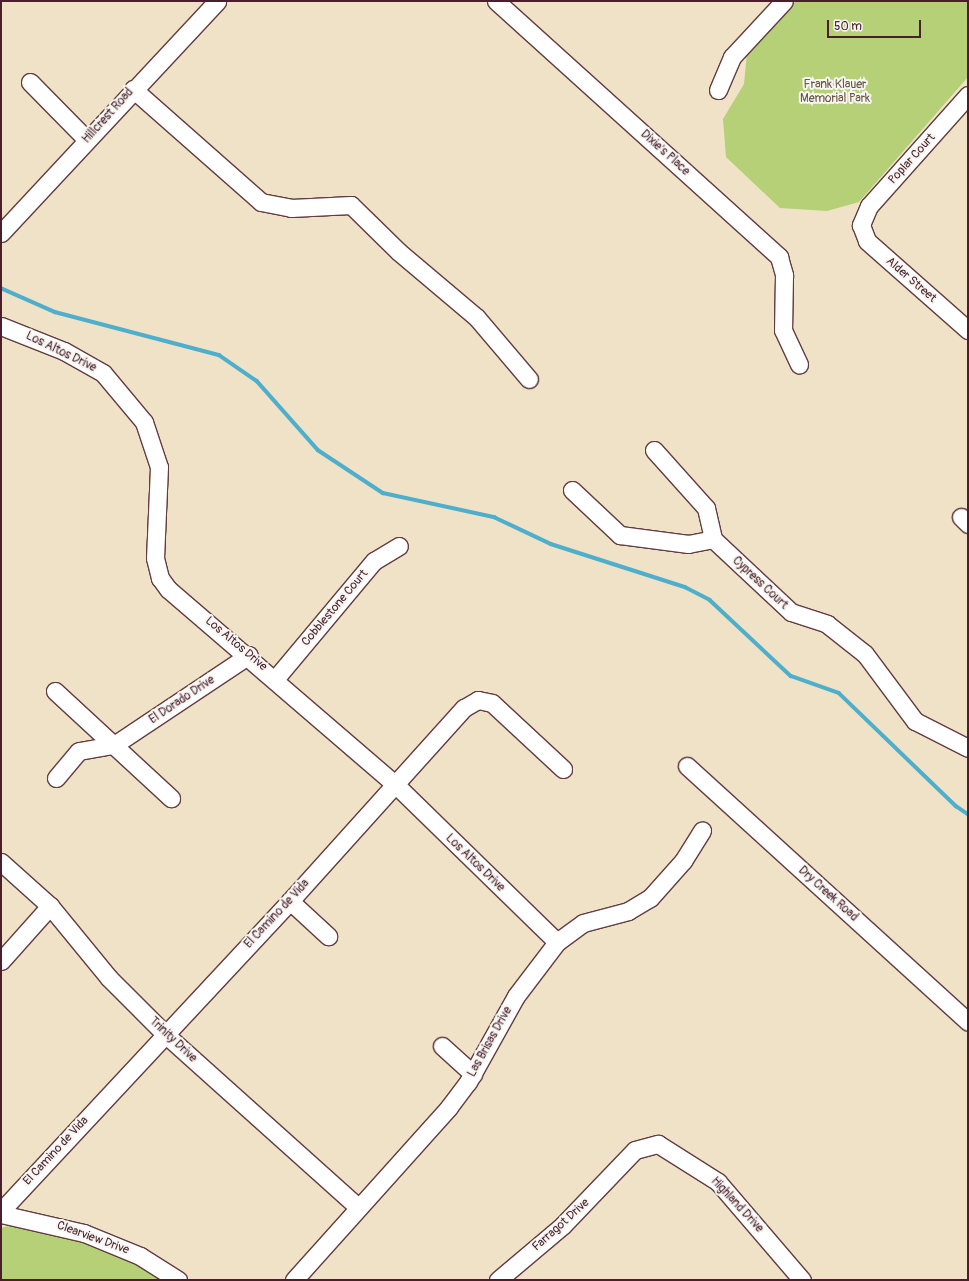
<!DOCTYPE html>
<html>
<head>
<meta charset="utf-8">
<style>
  body { margin:0 }
  #map { position:relative; width:969px; height:1281px; overflow:hidden; background:#efe2c7; font-family:Pangolin,sans-serif }
  div>[style] { position:absolute }
  .green>* { inset:0; background:#b5d076 }
  .stream>* { height:3.5px; margin:-1.75px; padding:0 1.75px; transform-origin:1.75px; border-radius:1.75px; background:#4dafcc }
  .roads { filter:drop-shadow(1px 0 #633c42) drop-shadow(-1px 0 #633c42) drop-shadow(0 1px #633c42) drop-shadow(0 -1px #633c42) }
  .minor>* { height:17px; margin:-8.5px; padding:0 8.5px; transform-origin:8.5px; border-radius:8.5px; background:#fff }
  span { translate:-50% -50%; white-space:nowrap; text-align:center; line-height:1.15; -webkit-text-stroke:4px #f6f6f2; paint-order:stroke }
  .park-label { font-size:12px; color:#6a5442 }
  .street-label { font-size:12px; color:#4a1f2b }
  .frame { position:absolute; inset:0; border:2px solid #4a1f2b; pointer-events:none }
  .scale { position:absolute; left:827px; top:20px; width:94px; height:18px; box-sizing:border-box; border:2px solid #4a1f2b; border-top:0; padding-left:5px; font-size:12px; line-height:14px; white-space:nowrap; color:#4a1f2b; -webkit-text-stroke:3px #f6f6f2; paint-order:stroke }
</style>
</head>
<body>
<div id="map">
  <div class="green">
    <div style="clip-path:polygon(796px 1px,968px 1px,968px 77px,859px 202px,827px 211px,780px 208px,726px 157px,723px 119px,744px 84px,747px 53px)"></div>
    <div style="clip-path:polygon(13px 1225px,72px 1236px,133px 1258px,160px 1277px,156px 1280px,1px 1280px,1px 1228px)"></div>
  </div>
  <div class="stream">
    <div style="left:1px;top:288px;width:59px;rotate:24deg"></div>
    <div style="left:55px;top:312px;width:170px;rotate:14.7deg"></div>
    <div style="left:219px;top:355px;width:46px;rotate:34.4deg"></div>
    <div style="left:257px;top:381px;width:92px;rotate:48.5deg"></div>
    <div style="left:318px;top:450px;width:78px;rotate:33.5deg"></div>
    <div style="left:383px;top:493px;width:114px;rotate:12.2deg"></div>
    <div style="left:494px;top:517px;width:63px;rotate:25.3deg"></div>
    <div style="left:551px;top:544px;width:141px;rotate:17.8deg"></div>
    <div style="left:685px;top:587px;width:28px;rotate:27deg"></div>
    <div style="left:710px;top:600px;width:111px;rotate:43.2deg"></div>
    <div style="left:791px;top:676px;width:51px;rotate:19.5deg"></div>
    <div style="left:839px;top:693px;width:163px;rotate:44deg"></div>
    <div style="left:956px;top:806px;width:14px;rotate:34deg"></div>
  </div>
  <div class="roads">
    <div class="minor">
      <div style="left:496px;top:1px;width:382px;rotate:42.1deg"></div>
      <div style="left:779px;top:257px;width:19px;rotate:74deg"></div>
      <div style="left:784px;top:275px;width:55px;rotate:91deg"></div>
      <div style="left:783px;top:330px;width:38px;rotate:65deg"></div>
      <div style="left:30px;top:82px;width:81px;rotate:45.5deg"></div>
      <div style="left:133px;top:89px;width:171px;rotate:41.4deg"></div>
      <div style="left:261px;top:202px;width:31px;rotate:11deg"></div>
      <div style="left:291px;top:208px;width:60px;rotate:-2.9deg"></div>
      <div style="left:351px;top:205px;width:67px;rotate:44.4deg"></div>
      <div style="left:399px;top:252px;width:102px;rotate:40.2deg"></div>
      <div style="left:477px;top:318px;width:80px;rotate:49.6deg"></div>
      <div style="left:718px;top:90px;width:36px;rotate:-67deg"></div>
      <div style="left:732px;top:57px;width:76px;rotate:-47.1deg"></div>
      <div style="left:968px;top:95px;width:149px;rotate:131.7deg"></div>
      <div style="left:869px;top:206px;width:21px;rotate:113deg"></div>
      <div style="left:861px;top:225px;width:17px;rotate:69deg"></div>
      <div style="left:867px;top:241px;width:135px;rotate:41.4deg"></div>
      <div style="left:1px;top:233px;width:317px;rotate:-47deg"></div>
      <div style="left:1px;top:326px;width:68px;rotate:21.6deg"></div>
      <div style="left:64px;top:351px;width:45px;rotate:29.4deg"></div>
      <div style="left:103px;top:373px;width:64px;rotate:50.1deg"></div>
      <div style="left:144px;top:422px;width:47px;rotate:71.6deg"></div>
      <div style="left:159px;top:467px;width:91px;rotate:92.5deg"></div>
      <div style="left:155px;top:558px;width:21px;rotate:76deg"></div>
      <div style="left:160px;top:578px;width:14px;rotate:54deg"></div>
      <div style="left:168px;top:589px;width:299px;rotate:40.7deg"></div>
      <div style="left:395px;top:784px;width:226px;rotate:44.3deg"></div>
      <div style="left:654px;top:450px;width:78px;rotate:48.1deg"></div>
      <div style="left:706px;top:508px;width:32px;rotate:77deg"></div>
      <div style="left:572px;top:490px;width:66px;rotate:43.2deg"></div>
      <div style="left:620px;top:535px;width:69px;rotate:7.5deg"></div>
      <div style="left:688px;top:544px;width:25px;rotate:-11deg"></div>
      <div style="left:713px;top:539px;width:107px;rotate:43.1deg"></div>
      <div style="left:791px;top:612px;width:38px;rotate:18deg"></div>
      <div style="left:827px;top:624px;width:48px;rotate:38.3deg"></div>
      <div style="left:865px;top:654px;width:84px;rotate:53.3deg"></div>
      <div style="left:915px;top:721px;width:59px;rotate:27deg"></div>
      <div style="left:961px;top:517px;width:10px;rotate:45deg"></div>
      <div style="left:276px;top:678px;width:153px;rotate:-50.1deg"></div>
      <div style="left:374px;top:561px;width:29px;rotate:-31deg"></div>
      <div style="left:55px;top:691px;width:158px;rotate:42.7deg"></div>
      <div style="left:687px;top:766px;width:380px;rotate:42.3deg"></div>
      <div style="left:56px;top:778px;width:35px;rotate:-50deg"></div>
      <div style="left:79px;top:751px;width:36px;rotate:-10deg"></div>
      <div style="left:114px;top:745px;width:162px;rotate:-33.7deg"></div>
      <div style="left:1px;top:862px;width:66px;rotate:41.9deg"></div>
      <div style="left:50px;top:906px;width:93px;rotate:50.7deg"></div>
      <div style="left:109px;top:978px;width:79px;rotate:45deg"></div>
      <div style="left:165px;top:1034px;width:259px;rotate:41.9deg"></div>
      <div style="left:290px;top:901px;width:52px;rotate:42.6deg"></div>
      <div style="left:1px;top:961px;width:74px;rotate:-48.3deg"></div>
      <div style="left:442px;top:1046px;width:42px;rotate:42.1deg"></div>
      <div style="left:1px;top:1211px;width:424px;rotate:-47deg"></div>
      <div style="left:290px;top:901px;width:260px;rotate:-48deg"></div>
      <div style="left:464px;top:708px;width:16px;rotate:-30deg"></div>
      <div style="left:478px;top:700px;width:14px;rotate:12deg"></div>
      <div style="left:492px;top:703px;width:97px;rotate:42.9deg"></div>
      <div style="left:1px;top:1214px;width:85px;rotate:12.9deg"></div>
      <div style="left:84px;top:1233px;width:61px;rotate:22.3deg"></div>
      <div style="left:140px;top:1256px;width:45px;rotate:32.3deg"></div>
      <div style="left:294px;top:1280px;width:232px;rotate:-48.1deg"></div>
      <div style="left:449px;top:1107px;width:31px;rotate:-53deg"></div>
      <div style="left:468px;top:1082px;width:98px;rotate:-60.8deg"></div>
      <div style="left:516px;top:996px;width:68px;rotate:-52.8deg"></div>
      <div style="left:557px;top:942px;width:32px;rotate:-36deg"></div>
      <div style="left:583px;top:923px;width:47px;rotate:-14.9deg"></div>
      <div style="left:628px;top:911px;width:26px;rotate:-31deg"></div>
      <div style="left:650px;top:898px;width:50px;rotate:-48.3deg"></div>
      <div style="left:683px;top:861px;width:36px;rotate:-58deg"></div>
      <div style="left:498px;top:1280px;width:85px;rotate:-40.2deg"></div>
      <div style="left:563px;top:1225px;width:104px;rotate:-46.2deg"></div>
      <div style="left:635px;top:1150px;width:24px;rotate:-15deg"></div>
      <div style="left:658px;top:1144px;width:71px;rotate:32.3deg"></div>
      <div style="left:718px;top:1182px;width:129px;rotate:49.4deg"></div>
    </div>
  </div>
  <div class="park-label">
    <span style="left:835px;top:92px">Frank Klauer<br>Memorial Park</span>
  </div>
  <div class="street-label">
    <span style="left:108px;top:116px;rotate:-48deg">Hillcrest Road</span>
    <span style="left:665px;top:153px;rotate:42deg">Dixie's Place</span>
    <span style="left:912px;top:159px;rotate:-48deg">Poplar Court</span>
    <span style="left:911px;top:280px;rotate:41deg">Alder Street</span>
    <span style="left:61px;top:352px;rotate:26deg">Los Altos Drive</span>
    <span style="left:760px;top:583px;rotate:43deg">Cypress Court</span>
    <span style="left:335px;top:608px;rotate:-50deg">Cobblestone Court</span>
    <span style="left:236px;top:644px;rotate:40deg">Los Altos Drive</span>
    <span style="left:182px;top:700px;rotate:-34deg">El Dorado Drive</span>
    <span style="left:475px;top:863px;rotate:44deg">Los Altos Drive</span>
    <span style="left:828px;top:894px;rotate:42deg">Dry Creek Road</span>
    <span style="left:277px;top:914px;rotate:-47deg">El Camino de Vida</span>
    <span style="left:173px;top:1040px;rotate:43deg">Trinity Drive</span>
    <span style="left:490px;top:1042px;rotate:-61deg">Las Brisas Drive</span>
    <span style="left:56px;top:1151px;rotate:-47deg">El Camino de Vida</span>
    <span style="left:737px;top:1205px;rotate:47deg">Highland Drive</span>
    <span style="left:561px;top:1225px;rotate:-42deg">Farragot Drive</span>
    <span style="left:93px;top:1238px;rotate:20deg">Clearview Drive</span>
  </div>
  <div class="frame"></div>
  <div class="scale">50 m</div>
</div>
</body>
</html>
